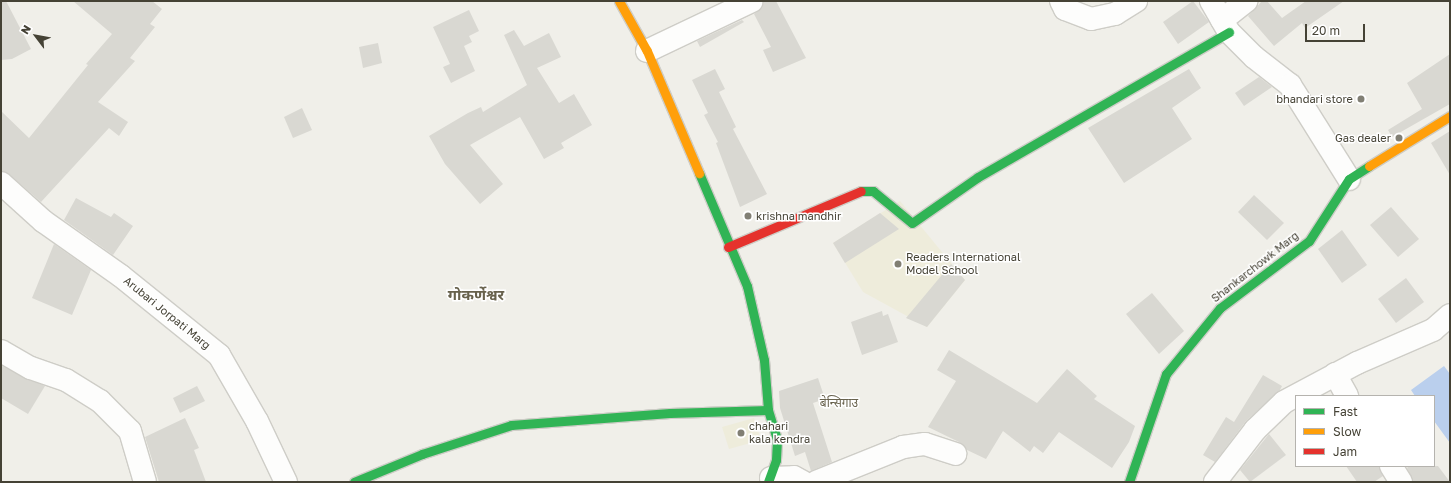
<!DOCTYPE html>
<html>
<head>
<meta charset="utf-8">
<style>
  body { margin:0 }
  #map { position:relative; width:1451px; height:483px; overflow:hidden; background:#f0efe9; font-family:"Golos Text","Noto Sans Devanagari",sans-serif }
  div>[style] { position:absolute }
  .education>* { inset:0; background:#eeecdb }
  .water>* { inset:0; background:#bacfed }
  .building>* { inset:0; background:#d9d8d2 }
  .roads { filter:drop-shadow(1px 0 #cecdc7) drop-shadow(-1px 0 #cecdc7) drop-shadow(0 1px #cecdc7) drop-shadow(0 -1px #cecdc7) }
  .street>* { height:22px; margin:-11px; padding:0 11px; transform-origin:11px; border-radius:11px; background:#fdfdfc }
  .fast>* { height:9px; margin:-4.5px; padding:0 4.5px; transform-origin:4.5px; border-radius:4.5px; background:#30b455 }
  .slow>* { height:9px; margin:-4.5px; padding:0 4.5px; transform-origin:4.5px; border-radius:4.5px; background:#ff9f0a }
  .jam>* { height:9px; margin:-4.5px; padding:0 4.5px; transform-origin:4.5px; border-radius:4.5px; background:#e5322d }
  .dots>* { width:11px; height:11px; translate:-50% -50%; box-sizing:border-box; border:2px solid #fff; border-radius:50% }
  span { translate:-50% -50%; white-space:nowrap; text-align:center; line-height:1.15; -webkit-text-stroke:3px #fff; paint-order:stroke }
  .poi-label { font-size:11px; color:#454235 }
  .right { translate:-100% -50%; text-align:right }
  .left { translate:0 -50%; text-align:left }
  .street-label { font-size:11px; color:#454235 }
  .neighbourhood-label { font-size:12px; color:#68624d }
  .district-label { font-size:15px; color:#68624d; font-weight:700 }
  .frame { position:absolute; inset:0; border:2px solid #454235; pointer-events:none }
  .legend { position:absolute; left:1295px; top:395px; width:140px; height:72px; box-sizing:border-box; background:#fff; border:1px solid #b5b3ae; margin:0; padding:5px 7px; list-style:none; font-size:12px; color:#454235 }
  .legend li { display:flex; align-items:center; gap:8px; height:20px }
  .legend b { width:20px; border:1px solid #b5b3ae }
  .north { position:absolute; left:16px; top:16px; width:40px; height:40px; -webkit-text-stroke:3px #fff; paint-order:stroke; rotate:302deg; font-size:11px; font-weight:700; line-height:16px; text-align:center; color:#454235 }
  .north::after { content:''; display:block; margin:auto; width:14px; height:18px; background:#454235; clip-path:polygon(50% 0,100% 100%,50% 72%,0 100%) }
  .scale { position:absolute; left:1305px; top:24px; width:60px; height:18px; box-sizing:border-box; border:2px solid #454235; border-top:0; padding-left:5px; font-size:12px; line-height:14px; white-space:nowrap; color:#454235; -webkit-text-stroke:3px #fff; paint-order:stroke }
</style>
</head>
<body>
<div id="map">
  <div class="education">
    <div style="clip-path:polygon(900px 201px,965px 280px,927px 327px,863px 292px,833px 243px)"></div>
    <div style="clip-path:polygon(754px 418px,761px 440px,729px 449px,722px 427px)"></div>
  </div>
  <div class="water">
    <div style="clip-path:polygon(1444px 366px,1450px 374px,1450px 443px,1434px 421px,1434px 396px,1415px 396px,1411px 390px)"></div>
  </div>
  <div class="building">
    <div style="clip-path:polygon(1px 1px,6px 1px,31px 49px,12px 59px,1px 60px)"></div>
    <div style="clip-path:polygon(73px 1px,152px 1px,162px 9px,150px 24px,155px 27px,130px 58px,135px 61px,98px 102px,128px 122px,119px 136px,109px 128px,41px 202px,9px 174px,1px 171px,1px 111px,29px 138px,88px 65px,86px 64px,112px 34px)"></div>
    <div style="clip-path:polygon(764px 1px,776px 1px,806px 58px,773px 72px,763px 50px,771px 47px,754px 14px,762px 8px)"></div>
    <div style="clip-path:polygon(1193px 1px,1209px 22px,1178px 44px,1163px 22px)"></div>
    <div style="clip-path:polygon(1262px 1px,1267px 1px,1282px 18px,1306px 1px,1344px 1px,1305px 28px,1302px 23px,1274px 46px,1248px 16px)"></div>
    <div style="clip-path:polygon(469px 10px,479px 31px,469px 36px,472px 42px,464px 46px,475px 71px,451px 83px,443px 67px,450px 64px,433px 27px)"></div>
    <div style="clip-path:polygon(742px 20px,744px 22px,700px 47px,697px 41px)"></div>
    <div style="clip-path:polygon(514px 30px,524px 46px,549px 33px,561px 57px,537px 68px,559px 103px,574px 94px,592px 125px,561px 143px,564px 148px,544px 159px,520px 117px,470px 145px,503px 184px,480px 204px,445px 164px,429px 136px,468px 113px,481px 107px,483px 112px,527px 85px,504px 35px)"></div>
    <div style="clip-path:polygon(378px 43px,382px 63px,363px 68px,359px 47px)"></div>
    <div style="clip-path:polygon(1450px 54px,1450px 104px,1392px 137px,1388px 130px,1422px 109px,1407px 83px)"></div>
    <div style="clip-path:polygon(715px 69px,725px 89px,719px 92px,736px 127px,733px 129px,767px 194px,740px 207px,716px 143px,718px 142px,704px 115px,708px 113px,692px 80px)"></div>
    <div style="clip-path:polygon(1189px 69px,1201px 88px,1172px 108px,1192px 139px,1124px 183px,1088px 128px)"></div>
    <div style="clip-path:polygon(1259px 77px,1272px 87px,1244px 106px,1235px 93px)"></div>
    <div style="clip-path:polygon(302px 108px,312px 130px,293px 138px,284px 117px)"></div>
    <div style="clip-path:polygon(1450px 131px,1450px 175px,1431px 143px)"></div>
    <div style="clip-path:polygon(1254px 195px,1284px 223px,1267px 240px,1238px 212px)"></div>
    <div style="clip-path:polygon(76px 198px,111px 217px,114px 213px,133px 226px,113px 255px,64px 220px)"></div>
    <div style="clip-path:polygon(1391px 207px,1419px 239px,1398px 257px,1370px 225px)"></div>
    <div style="clip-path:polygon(880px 213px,899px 229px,845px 263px,833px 243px)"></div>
    <div style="clip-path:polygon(1342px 230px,1367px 265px,1342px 283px,1318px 249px)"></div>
    <div style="clip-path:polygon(54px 244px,91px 270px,72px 315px,32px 298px)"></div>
    <div style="clip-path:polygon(951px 264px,965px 280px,927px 327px,906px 318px)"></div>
    <div style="clip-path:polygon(1406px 278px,1424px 302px,1396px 323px,1378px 299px)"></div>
    <div style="clip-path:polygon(1152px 293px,1184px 331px,1159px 354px,1126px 314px)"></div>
    <div style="clip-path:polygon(882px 311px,883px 316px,888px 314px,898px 342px,862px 355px,851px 322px)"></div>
    <div style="clip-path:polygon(949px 350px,1037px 403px,1067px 369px,1097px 396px,1094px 399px,1135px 426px,1129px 442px,1112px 468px,1059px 432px,1043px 453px,1034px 446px,1030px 452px,1003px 431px,986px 459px,967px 450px,959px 442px,928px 427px,956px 381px,937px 370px)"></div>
    <div style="clip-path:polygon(2px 366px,45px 386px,28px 414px,1px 398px)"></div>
    <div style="clip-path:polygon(1263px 375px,1282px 386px,1280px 390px,1246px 421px,1215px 462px,1203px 455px,1226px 417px,1234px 422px)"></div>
    <div style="clip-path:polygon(818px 378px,825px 399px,813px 403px,832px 462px,811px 471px,805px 452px,795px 456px,780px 408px,779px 391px)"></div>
    <div style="clip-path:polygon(197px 386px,205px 401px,180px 413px,173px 398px)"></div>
    <div style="clip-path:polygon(185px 418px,199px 448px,194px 450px,206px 482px,159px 482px,145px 437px)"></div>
    <div style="clip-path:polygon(1269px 434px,1286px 455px,1250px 482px,1240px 470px)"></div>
    <div style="clip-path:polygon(1346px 466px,1379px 466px,1383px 476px,1374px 482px,1357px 482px)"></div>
    <div style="clip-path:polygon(1409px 466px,1438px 466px,1450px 482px,1413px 482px,1407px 468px)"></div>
  </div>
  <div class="roads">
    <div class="street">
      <div style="left:1061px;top:1px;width:9px;rotate:63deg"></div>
      <div style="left:1065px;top:9px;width:28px;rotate:21deg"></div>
      <div style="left:1091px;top:19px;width:25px;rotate:-12deg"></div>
      <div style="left:1115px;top:14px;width:25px;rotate:-32deg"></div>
      <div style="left:1211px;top:1px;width:36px;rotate:60deg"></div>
      <div style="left:1229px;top:32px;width:35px;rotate:45deg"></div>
      <div style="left:1254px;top:57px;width:46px;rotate:37.9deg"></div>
      <div style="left:1290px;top:85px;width:111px;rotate:57.9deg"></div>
      <div style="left:1222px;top:20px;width:31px;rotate:-38deg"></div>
      <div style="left:647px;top:51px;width:116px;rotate:-25.5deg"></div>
      <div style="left:1px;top:183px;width:57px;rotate:42.1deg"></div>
      <div style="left:43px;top:221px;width:95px;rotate:35.2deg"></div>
      <div style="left:121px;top:276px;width:126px;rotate:38.9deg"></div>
      <div style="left:219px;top:355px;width:76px;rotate:60.1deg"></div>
      <div style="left:257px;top:421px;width:68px;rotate:64.6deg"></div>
      <div style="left:1px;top:351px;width:34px;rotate:30deg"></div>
      <div style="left:31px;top:368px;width:37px;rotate:19deg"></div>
      <div style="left:66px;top:380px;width:40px;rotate:32deg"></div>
      <div style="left:100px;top:401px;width:42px;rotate:45deg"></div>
      <div style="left:130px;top:431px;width:53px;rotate:73.6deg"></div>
      <div style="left:1335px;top:374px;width:25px;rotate:61deg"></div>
      <div style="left:1391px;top:466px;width:19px;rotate:58deg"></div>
      <div style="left:771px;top:478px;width:23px;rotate:-2deg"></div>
      <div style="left:794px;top:477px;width:10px;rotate:29deg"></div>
      <div style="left:816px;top:482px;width:94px;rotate:-21.9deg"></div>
      <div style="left:903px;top:447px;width:22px;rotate:-8deg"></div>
      <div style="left:925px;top:444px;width:32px;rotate:18deg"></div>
      <div style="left:1215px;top:482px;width:66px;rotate:-52.4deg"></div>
      <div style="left:1255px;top:430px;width:40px;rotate:-44deg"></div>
      <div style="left:1284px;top:402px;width:83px;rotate:-28.1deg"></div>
      <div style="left:1357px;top:363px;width:83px;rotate:-23.5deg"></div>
      <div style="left:1433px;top:330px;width:23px;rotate:-41deg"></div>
    </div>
    <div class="fast">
      <div style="left:699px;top:173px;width:123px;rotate:67deg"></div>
      <div style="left:747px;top:286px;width:76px;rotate:77.1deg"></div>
      <div style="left:764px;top:360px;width:50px;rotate:85.4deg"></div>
      <div style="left:768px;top:410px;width:31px;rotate:73deg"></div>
      <div style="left:777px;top:440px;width:20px;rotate:93deg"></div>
      <div style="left:776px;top:460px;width:23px;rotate:110deg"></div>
      <div style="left:861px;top:191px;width:12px"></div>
      <div style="left:873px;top:191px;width:50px;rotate:39.4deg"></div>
      <div style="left:912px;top:223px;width:80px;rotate:-34.9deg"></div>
      <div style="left:978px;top:177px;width:290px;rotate:-30deg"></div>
      <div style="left:354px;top:482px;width:74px;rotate:-22.4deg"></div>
      <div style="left:422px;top:454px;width:94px;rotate:-18deg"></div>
      <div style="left:511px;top:425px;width:159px;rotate:-4.3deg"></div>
      <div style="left:670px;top:413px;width:98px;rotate:-1.8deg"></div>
      <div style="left:1129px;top:482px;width:114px;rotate:-71.1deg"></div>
      <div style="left:1166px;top:374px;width:85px;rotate:-50.7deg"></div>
      <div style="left:1220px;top:308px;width:111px;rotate:-37deg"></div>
      <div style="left:1309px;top:241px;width:74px;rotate:-57.2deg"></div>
      <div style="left:1349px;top:179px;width:24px;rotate:-33deg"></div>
    </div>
    <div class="slow">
      <div style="left:619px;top:1px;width:57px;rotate:60.8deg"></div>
      <div style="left:647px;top:51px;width:133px;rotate:66.9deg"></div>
      <div style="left:1369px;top:166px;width:95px;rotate:-31.7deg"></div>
    </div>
    <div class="jam">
      <div style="left:728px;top:247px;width:144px;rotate:-22.8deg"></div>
    </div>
  </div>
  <div class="dots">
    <div style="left:1361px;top:99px;background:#817f74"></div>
    <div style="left:1399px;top:138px;background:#817f74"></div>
    <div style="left:748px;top:216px;background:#817f74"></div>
    <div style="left:898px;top:264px;background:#817f74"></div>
    <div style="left:741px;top:433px;background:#817f74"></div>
  </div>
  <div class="poi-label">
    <span class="right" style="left:1353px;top:99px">bhandari store</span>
    <span class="right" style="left:1391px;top:138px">Gas dealer</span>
    <span class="left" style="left:756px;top:216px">krishna mandhir</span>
    <span class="left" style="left:906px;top:264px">Readers International<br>Model School</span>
    <span class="left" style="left:749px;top:433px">chahari<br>kala kendra</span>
  </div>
  <div class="street-label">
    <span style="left:1255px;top:267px;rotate:-38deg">Shankarchowk Marg</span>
    <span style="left:167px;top:313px;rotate:39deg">Arubari Jorpati Marg</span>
  </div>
  <div class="neighbourhood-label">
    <span style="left:839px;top:403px">बेन्सिगाउ</span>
  </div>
  <div class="district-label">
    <span style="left:476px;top:295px">गोकर्णेश्वर</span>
  </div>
  <div class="frame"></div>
  <ul class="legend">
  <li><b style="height:5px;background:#30b455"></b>Fast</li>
  <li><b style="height:5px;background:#ff9f0a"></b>Slow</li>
  <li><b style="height:5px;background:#e5322d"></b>Jam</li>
  </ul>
  <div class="north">N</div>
  <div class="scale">20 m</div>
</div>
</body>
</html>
